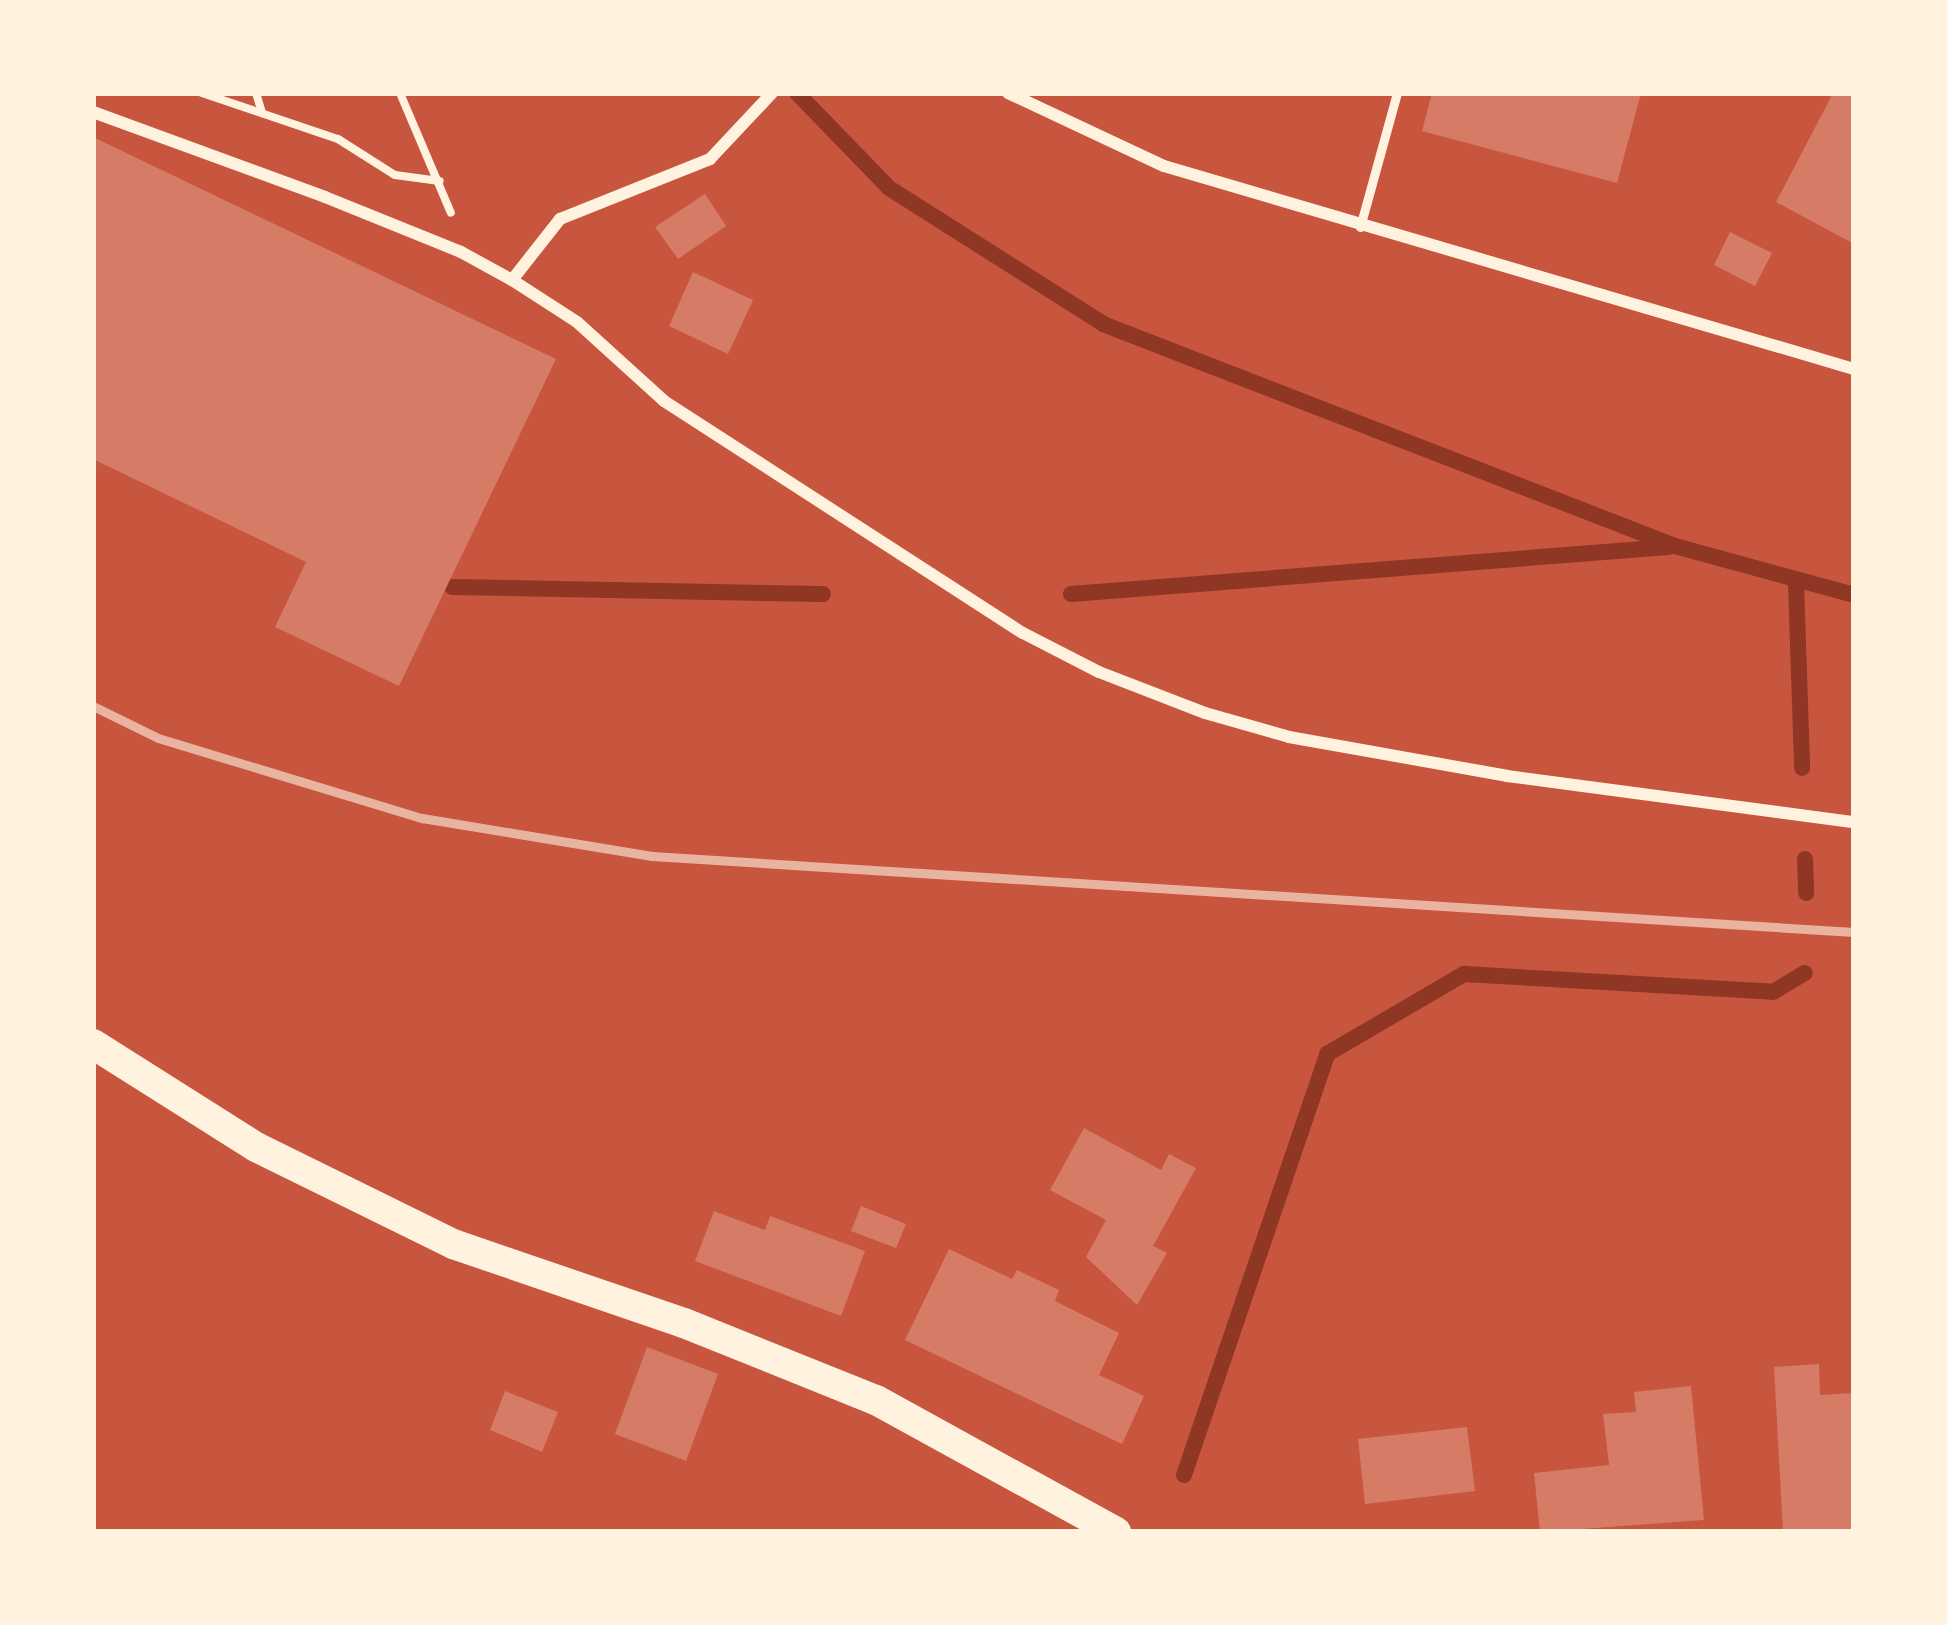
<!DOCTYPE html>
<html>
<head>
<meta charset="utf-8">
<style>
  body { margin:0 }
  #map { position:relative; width:1947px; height:1625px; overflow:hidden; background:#c8553d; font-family:"IBM Plex Serif",serif }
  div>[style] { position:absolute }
  .stream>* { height:16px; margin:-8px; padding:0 8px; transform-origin:8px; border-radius:8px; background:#8f3625 }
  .building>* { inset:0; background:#d67c66 }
  .path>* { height:8px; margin:-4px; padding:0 4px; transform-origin:4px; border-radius:4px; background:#fff3e0 }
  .service>* { height:9px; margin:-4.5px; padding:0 4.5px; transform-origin:4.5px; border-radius:4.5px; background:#fff3e0 }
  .minor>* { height:12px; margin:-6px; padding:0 6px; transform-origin:6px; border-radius:6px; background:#fff3e0 }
  .primary>* { height:30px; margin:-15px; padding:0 15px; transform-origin:15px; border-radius:15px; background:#fff3e0 }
  .rail>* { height:9px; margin:-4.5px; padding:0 4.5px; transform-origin:4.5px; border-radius:4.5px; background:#e9b49f }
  span { translate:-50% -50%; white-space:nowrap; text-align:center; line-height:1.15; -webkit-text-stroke:12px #fff3e0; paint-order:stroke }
  .frame { position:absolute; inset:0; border:96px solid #fff3e0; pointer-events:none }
</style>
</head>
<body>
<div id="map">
  <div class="stream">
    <div style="left:797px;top:93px;width:132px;rotate:45.9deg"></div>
    <div style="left:889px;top:188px;width:254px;rotate:32.4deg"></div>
    <div style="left:1103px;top:324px;width:614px;rotate:21.21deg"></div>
    <div style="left:1675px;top:546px;width:186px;rotate:15.3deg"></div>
    <div style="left:1796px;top:583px;width:185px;rotate:88.1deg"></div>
    <div style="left:452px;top:587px;width:371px;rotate:1.1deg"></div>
    <div style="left:1071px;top:594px;width:599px;rotate:-4.5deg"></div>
    <div style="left:1805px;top:859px;width:34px;rotate:88deg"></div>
    <div style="left:1184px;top:1475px;width:445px;rotate:-71.2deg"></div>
    <div style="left:1327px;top:1054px;width:159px;rotate:-30.3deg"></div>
    <div style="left:1464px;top:974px;width:310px;rotate:3.3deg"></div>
    <div style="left:1773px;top:992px;width:37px;rotate:-31deg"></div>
  </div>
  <div class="building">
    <div style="clip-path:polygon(1432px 93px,1641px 93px,1617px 183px,1422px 131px)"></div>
    <div style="clip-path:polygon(1823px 93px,1854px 93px,1854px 244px,1776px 202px,1831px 97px)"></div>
    <div style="clip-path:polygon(93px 137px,556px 359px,399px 686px,275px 627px,306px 562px,93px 459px)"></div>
    <div style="clip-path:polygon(705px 194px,726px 226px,678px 259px,655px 227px)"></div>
    <div style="clip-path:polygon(1730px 232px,1772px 253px,1755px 286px,1714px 265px)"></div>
    <div style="clip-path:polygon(693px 272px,753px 300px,728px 354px,669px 326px)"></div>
    <div style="clip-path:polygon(1084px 1128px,1161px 1170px,1169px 1154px,1196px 1168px,1153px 1246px,1167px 1253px,1137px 1305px,1086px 1257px,1106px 1220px,1050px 1190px)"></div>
    <div style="clip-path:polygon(861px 1206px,906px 1224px,896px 1248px,851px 1231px)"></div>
    <div style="clip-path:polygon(714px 1211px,765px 1230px,770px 1216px,865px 1251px,841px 1316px,695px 1261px)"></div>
    <div style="clip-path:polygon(949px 1249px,1012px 1279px,1017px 1270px,1059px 1290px,1055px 1301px,1119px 1333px,1099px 1375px,1144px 1396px,1122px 1444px,905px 1340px)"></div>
    <div style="clip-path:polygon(647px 1347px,718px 1374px,686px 1461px,615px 1434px)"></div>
    <div style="clip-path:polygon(1819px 1364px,1820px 1395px,1854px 1393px,1854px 1530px,1783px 1532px,1774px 1367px)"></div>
    <div style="clip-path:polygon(1691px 1386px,1704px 1520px,1540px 1532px,1534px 1473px,1609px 1465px,1603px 1414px,1636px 1412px,1634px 1392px)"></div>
    <div style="clip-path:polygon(505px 1391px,558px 1412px,542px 1452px,490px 1430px)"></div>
    <div style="clip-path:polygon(1467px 1427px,1475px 1491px,1365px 1504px,1358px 1439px)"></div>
  </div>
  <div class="path">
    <div style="left:202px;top:93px;width:144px;rotate:18.7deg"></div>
    <div style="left:338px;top:139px;width:67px;rotate:32.3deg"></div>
    <div style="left:395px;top:175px;width:45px;rotate:7.6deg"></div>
    <div style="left:256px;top:93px;width:21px;rotate:73deg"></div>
    <div style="left:400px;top:93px;width:130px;rotate:67deg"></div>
  </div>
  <div class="service">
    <div style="left:1360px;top:227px;width:139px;rotate:-74.6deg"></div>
  </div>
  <div class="minor">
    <div style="left:1008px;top:93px;width:172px;rotate:25.1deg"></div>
    <div style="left:1164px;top:166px;width:719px;rotate:16.39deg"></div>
    <div style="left:93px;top:112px;width:247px;rotate:20.1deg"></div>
    <div style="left:325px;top:197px;width:147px;rotate:22deg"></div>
    <div style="left:461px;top:252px;width:58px;rotate:28.8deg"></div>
    <div style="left:512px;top:280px;width:78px;rotate:-51.8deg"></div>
    <div style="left:560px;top:219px;width:162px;rotate:-21.8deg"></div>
    <div style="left:710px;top:159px;width:91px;rotate:-46.8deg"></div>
    <div style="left:512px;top:280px;width:77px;rotate:32.9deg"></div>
    <div style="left:577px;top:322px;width:118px;rotate:42.2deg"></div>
    <div style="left:664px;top:401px;width:427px;rotate:32.9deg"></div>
    <div style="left:1023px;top:633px;width:85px;rotate:27.2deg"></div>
    <div style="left:1099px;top:672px;width:114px;rotate:21.1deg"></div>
    <div style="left:1205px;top:713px;width:87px;rotate:15.9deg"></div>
    <div style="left:1289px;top:737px;width:221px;rotate:10.1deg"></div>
    <div style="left:1507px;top:776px;width:350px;rotate:7.6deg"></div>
  </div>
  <div class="primary">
    <div style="left:93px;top:1044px;width:193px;rotate:32.3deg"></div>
    <div style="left:256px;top:1147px;width:220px;rotate:26.2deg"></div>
    <div style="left:453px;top:1244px;width:244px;rotate:18.9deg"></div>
    <div style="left:684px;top:1323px;width:207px;rotate:21.9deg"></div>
    <div style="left:876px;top:1400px;width:274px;rotate:28.8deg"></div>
  </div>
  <div class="rail">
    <div style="left:93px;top:706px;width:72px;rotate:26.2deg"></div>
    <div style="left:158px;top:738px;width:276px;rotate:16.9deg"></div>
    <div style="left:422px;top:818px;width:233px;rotate:9.4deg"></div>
    <div style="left:652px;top:856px;width:1204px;rotate:3.62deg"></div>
  </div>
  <div class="frame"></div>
</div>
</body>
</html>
